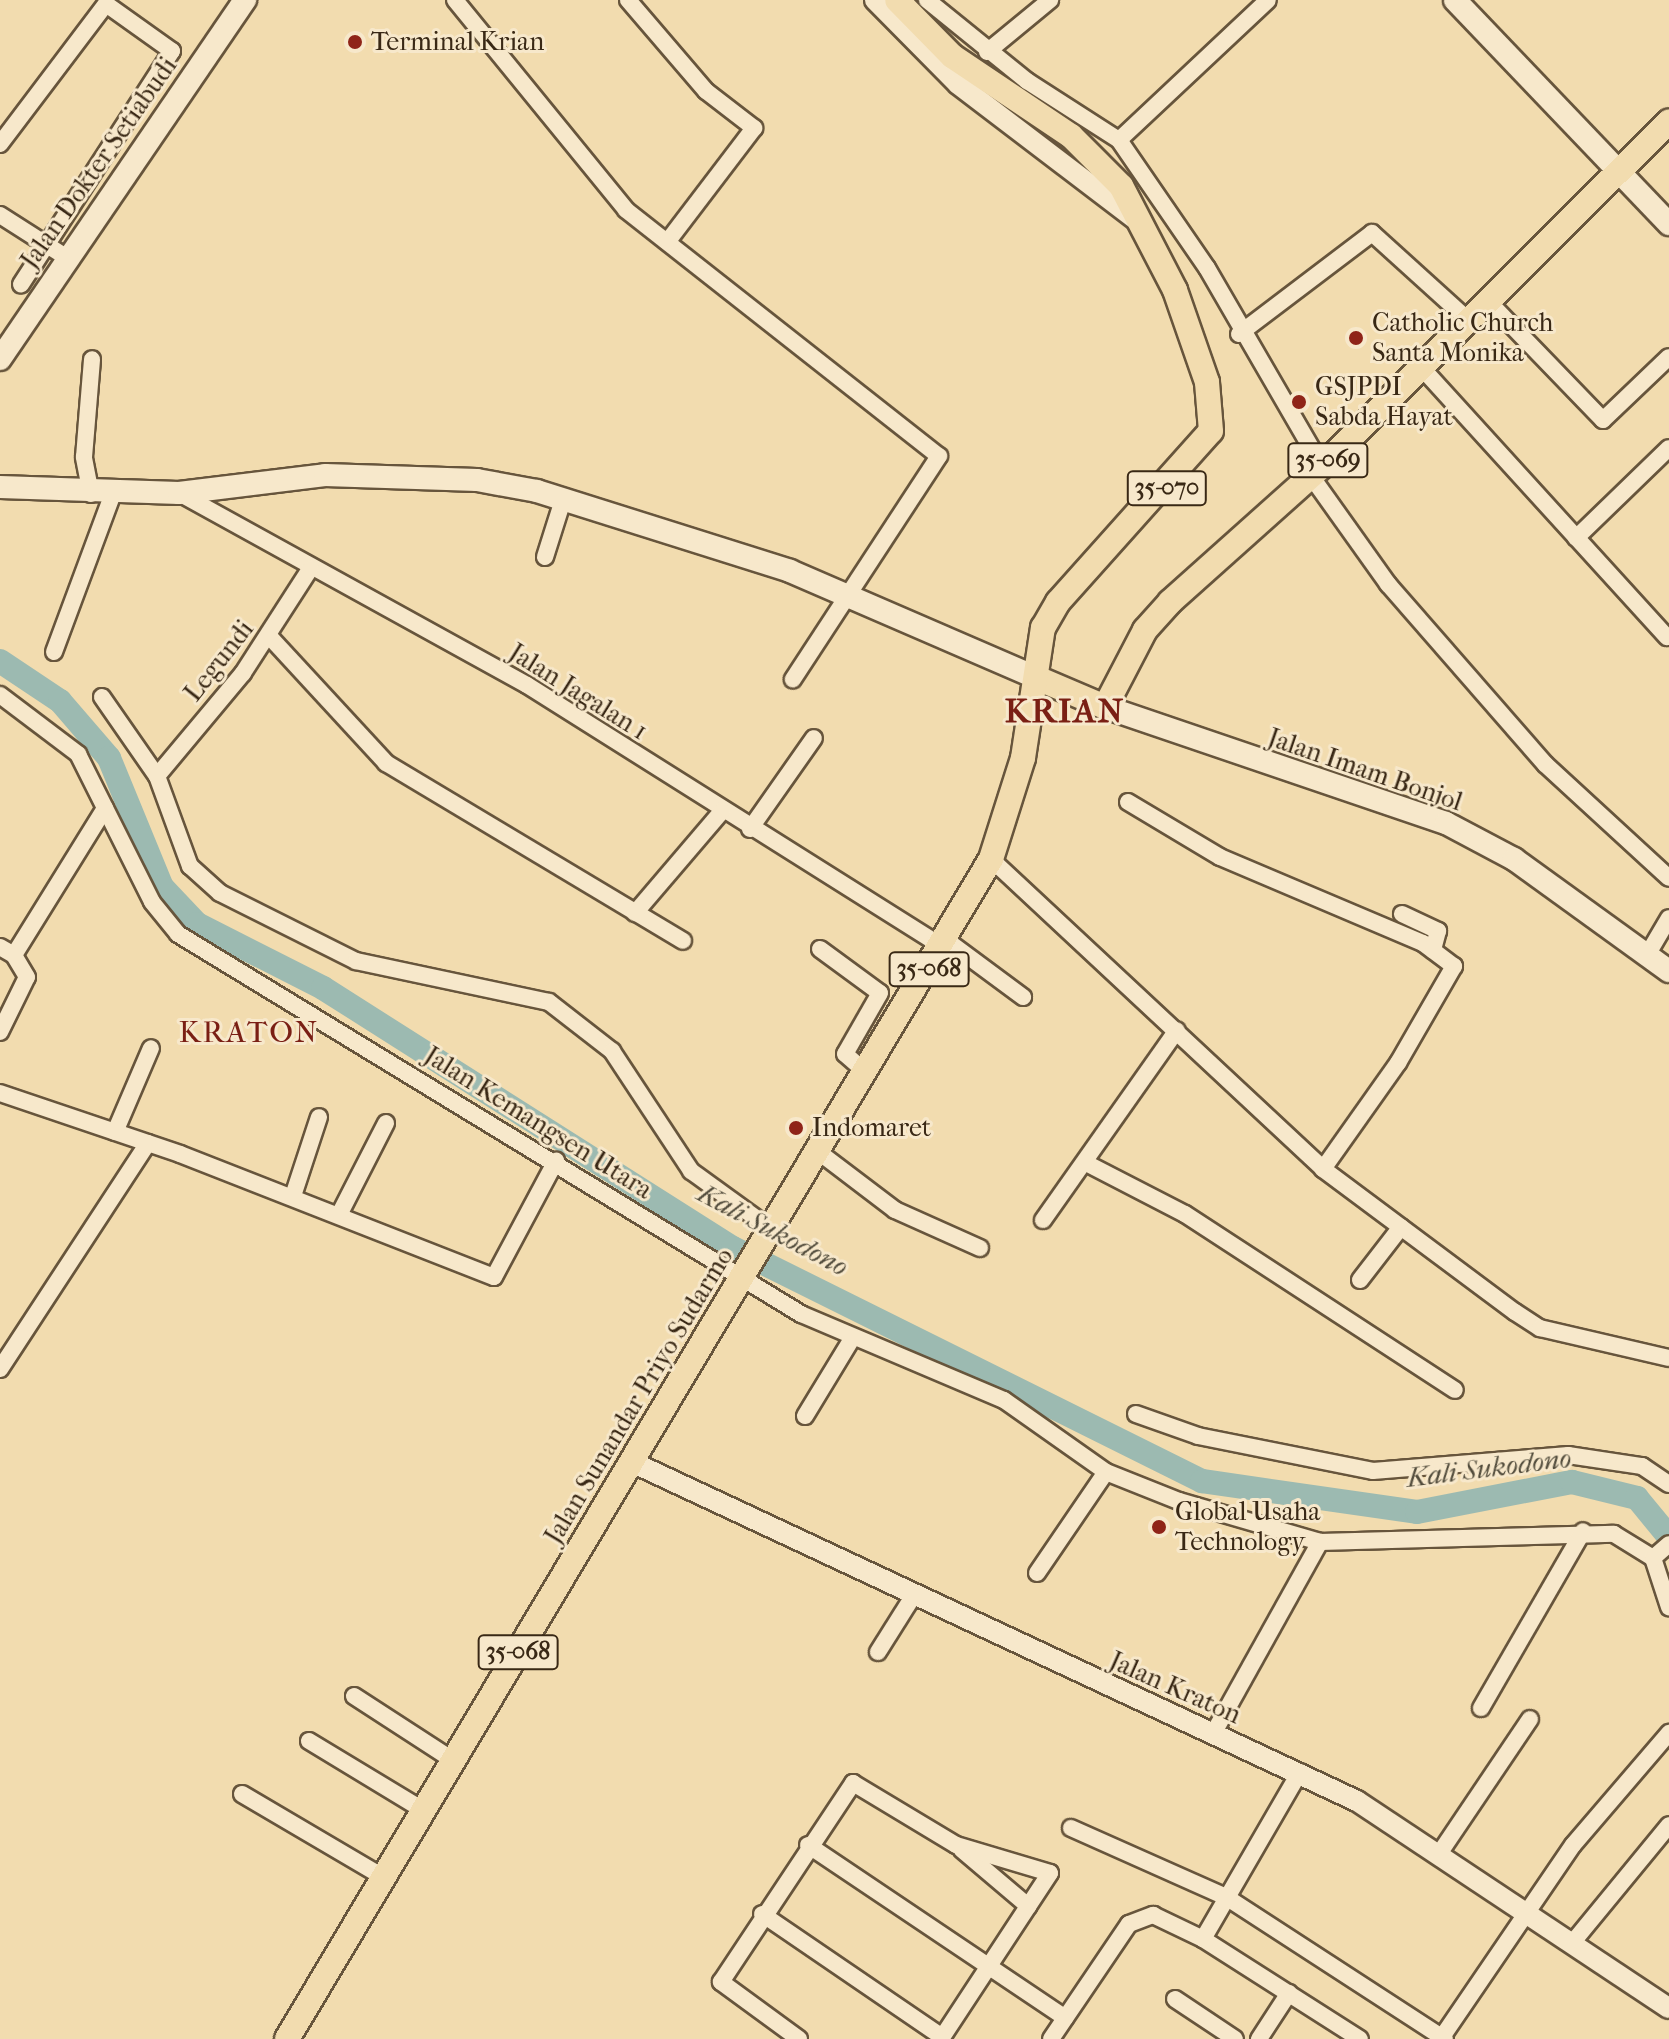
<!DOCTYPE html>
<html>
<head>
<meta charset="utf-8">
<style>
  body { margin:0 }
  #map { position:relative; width:1669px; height:2039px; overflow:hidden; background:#f2dcaf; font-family:"IM FELL French Canon",serif }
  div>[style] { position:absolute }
  .river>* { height:24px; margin:-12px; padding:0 12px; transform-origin:12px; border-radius:12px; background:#9cbab1 }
  .roads { filter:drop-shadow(2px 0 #67553c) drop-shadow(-2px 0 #67553c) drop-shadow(0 2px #67553c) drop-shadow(0 -2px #67553c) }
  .minor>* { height:16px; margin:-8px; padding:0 8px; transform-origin:8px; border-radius:8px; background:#f7e8cb }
  .tertiary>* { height:20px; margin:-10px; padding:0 10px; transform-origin:10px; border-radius:10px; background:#f7e8cb }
  .secondary>* { height:22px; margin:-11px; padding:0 11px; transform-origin:11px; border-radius:11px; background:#f7e8cb }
  .primary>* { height:24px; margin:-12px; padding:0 12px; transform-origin:12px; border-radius:12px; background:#f2dcaf }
  .dots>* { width:22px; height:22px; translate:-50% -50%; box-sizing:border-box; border:4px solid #f7e8cb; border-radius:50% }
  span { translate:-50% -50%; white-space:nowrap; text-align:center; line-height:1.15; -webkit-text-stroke:6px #f7e8cb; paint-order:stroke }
  .shield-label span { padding:2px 6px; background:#f7e8cb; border:2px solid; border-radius:6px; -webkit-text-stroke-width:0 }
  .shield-label { font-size:24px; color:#392815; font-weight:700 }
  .poi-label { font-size:26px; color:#392815 }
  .left { translate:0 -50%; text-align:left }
  .street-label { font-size:26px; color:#392815 }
  .water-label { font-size:28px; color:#524c3c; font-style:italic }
  .quarter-label { font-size:30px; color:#7a1f14; letter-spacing:2px }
  .district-label { font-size:34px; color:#7a1f14; font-weight:700; letter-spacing:2px }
</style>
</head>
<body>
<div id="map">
  <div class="river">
    <div style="left:0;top:661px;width:72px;rotate:33.7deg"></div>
    <div style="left:60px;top:701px;width:75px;rotate:49.3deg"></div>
    <div style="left:109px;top:758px;width:139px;rotate:67.7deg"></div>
    <div style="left:162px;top:887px;width:51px;rotate:46.6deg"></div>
    <div style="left:197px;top:924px;width:141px;rotate:26.9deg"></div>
    <div style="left:323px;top:988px;width:485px;rotate:32.4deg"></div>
    <div style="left:733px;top:1248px;width:524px;rotate:26.42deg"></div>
    <div style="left:1202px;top:1481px;width:217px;rotate:8.2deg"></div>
    <div style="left:1417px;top:1512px;width:158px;rotate:-11deg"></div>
    <div style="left:1572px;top:1482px;width:67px;rotate:13.8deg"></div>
    <div style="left:1637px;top:1498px;width:50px;rotate:50.6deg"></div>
  </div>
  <div class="roads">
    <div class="minor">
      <div style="left:455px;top:0;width:271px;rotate:50.8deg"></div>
      <div style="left:626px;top:210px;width:398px;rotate:38.2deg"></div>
      <div style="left:939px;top:456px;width:267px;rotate:123.2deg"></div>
      <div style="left:628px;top:0;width:120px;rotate:49.4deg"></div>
      <div style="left:706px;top:91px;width:61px;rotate:37.6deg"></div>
      <div style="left:754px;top:128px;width:143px;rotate:127.3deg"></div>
      <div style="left:927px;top:0;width:129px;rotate:39deg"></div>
      <div style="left:1027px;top:81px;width:109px;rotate:32.7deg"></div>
      <div style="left:1119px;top:140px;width:155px;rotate:55.5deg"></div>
      <div style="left:1207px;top:268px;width:229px;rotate:59.9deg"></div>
      <div style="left:987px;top:52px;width:82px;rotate:-39.5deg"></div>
      <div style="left:1119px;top:140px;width:204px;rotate:-43.2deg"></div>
      <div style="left:0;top:144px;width:176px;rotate:-52.9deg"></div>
      <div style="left:106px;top:4px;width:81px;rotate:35.5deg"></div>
      <div style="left:172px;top:51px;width:278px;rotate:122.9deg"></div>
      <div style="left:0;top:215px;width:78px;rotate:32.5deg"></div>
      <div style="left:1489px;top:302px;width:164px;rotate:46deg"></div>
      <div style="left:1603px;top:420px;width:91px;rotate:-43.7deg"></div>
      <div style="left:1239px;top:334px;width:167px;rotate:-37.2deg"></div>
      <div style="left:1372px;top:233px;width:130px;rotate:42.2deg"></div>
      <div style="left:1422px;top:368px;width:364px;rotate:47.7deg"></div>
      <div style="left:1311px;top:476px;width:133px;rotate:54.5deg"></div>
      <div style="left:1388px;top:584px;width:239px;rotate:48.9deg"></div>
      <div style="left:1545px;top:764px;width:168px;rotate:42.6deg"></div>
      <div style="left:179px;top:493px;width:397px;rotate:28.9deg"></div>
      <div style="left:527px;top:685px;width:492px;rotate:32.2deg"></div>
      <div style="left:91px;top:494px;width:38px;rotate:-101deg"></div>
      <div style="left:84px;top:457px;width:98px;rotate:-85.3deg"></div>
      <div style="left:1576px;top:538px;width:129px;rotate:-44.1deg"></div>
      <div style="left:545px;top:557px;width:60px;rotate:-72.5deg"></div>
      <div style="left:269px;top:636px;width:173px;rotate:47.3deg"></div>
      <div style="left:386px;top:763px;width:346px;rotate:30.9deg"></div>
      <div style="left:54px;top:652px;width:170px;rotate:-69.6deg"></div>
      <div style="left:0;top:695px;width:98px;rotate:37.1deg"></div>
      <div style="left:78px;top:754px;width:165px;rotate:63.4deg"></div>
      <div style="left:152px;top:902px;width:41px;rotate:50.9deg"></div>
      <div style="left:178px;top:934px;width:730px;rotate:31.38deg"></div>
      <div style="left:801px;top:1314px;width:220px;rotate:23deg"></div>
      <div style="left:1004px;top:1400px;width:125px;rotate:35.2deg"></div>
      <div style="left:1106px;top:1472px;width:79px;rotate:21.7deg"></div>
      <div style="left:1179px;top:1501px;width:147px;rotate:16.2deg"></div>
      <div style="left:1320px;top:1542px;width:294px;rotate:-1.6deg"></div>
      <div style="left:1614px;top:1534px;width:46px;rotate:31.6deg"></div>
      <div style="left:1653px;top:1558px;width:52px;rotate:71.9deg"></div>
      <div style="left:102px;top:697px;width:96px;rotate:55.2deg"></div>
      <div style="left:157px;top:776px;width:96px;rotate:69.9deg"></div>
      <div style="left:190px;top:866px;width:40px;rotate:42deg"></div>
      <div style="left:220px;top:893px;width:152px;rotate:26.6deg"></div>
      <div style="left:356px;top:961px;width:197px;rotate:12deg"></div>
      <div style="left:549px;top:1002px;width:80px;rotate:37.9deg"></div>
      <div style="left:612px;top:1051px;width:144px;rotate:56.6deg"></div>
      <div style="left:691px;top:1171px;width:99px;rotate:35.9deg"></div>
      <div style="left:157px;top:776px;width:134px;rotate:-50.1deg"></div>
      <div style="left:243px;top:673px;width:124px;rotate:-57.2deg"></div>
      <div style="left:1128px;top:802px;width:107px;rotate:30.9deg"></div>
      <div style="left:1220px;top:857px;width:220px;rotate:23deg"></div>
      <div style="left:1423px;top:943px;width:39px;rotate:37deg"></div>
      <div style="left:1454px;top:966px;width:112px;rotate:120deg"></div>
      <div style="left:1398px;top:1063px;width:130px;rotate:125.3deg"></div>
      <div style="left:750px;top:829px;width:111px;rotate:-54.9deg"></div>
      <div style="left:991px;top:859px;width:454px;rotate:43deg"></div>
      <div style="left:1323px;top:1169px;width:239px;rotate:36.7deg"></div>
      <div style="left:1515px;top:1312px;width:30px;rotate:33deg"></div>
      <div style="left:1540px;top:1328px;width:132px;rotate:13.1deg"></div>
      <div style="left:635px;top:913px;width:134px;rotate:-49.5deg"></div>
      <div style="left:1402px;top:914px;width:40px;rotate:25deg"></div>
      <div style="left:1438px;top:931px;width:20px;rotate:105deg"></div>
      <div style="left:946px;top:940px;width:96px;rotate:36.5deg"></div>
      <div style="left:0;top:947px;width:16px;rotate:30deg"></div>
      <div style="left:14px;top:955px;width:173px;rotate:-58.2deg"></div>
      <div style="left:820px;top:949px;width:74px;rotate:36.3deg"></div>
      <div style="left:880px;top:993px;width:70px;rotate:119.8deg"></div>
      <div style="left:845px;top:1054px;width:29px;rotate:41deg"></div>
      <div style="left:1646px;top:957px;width:45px;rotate:-59.5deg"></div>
      <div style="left:0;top:1032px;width:61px;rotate:-63.9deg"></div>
      <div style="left:27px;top:977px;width:26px;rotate:-121deg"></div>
      <div style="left:0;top:1093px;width:190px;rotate:18.7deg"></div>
      <div style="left:180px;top:1154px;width:337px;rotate:21.4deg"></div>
      <div style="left:494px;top:1277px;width:132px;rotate:-61.9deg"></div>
      <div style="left:115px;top:1132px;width:91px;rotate:-66.8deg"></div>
      <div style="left:820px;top:1153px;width:94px;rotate:37.2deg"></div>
      <div style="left:895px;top:1210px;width:93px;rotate:24.1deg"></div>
      <div style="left:1086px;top:1163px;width:111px;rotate:27.3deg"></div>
      <div style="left:1185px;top:1214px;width:322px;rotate:33.1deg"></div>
      <div style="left:293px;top:1196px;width:83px;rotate:-71.8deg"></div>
      <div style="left:340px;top:1213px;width:101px;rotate:-62.9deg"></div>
      <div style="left:1043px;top:1220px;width:232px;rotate:-54.8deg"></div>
      <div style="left:1360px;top:1280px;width:67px;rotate:-52.3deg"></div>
      <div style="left:0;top:1369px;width:270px;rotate:-56.8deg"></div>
      <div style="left:1136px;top:1414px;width:66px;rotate:19.5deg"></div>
      <div style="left:1198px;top:1436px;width:178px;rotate:11.3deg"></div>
      <div style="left:1373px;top:1471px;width:196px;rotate:-4.7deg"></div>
      <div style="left:1568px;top:1455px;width:75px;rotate:8.5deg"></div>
      <div style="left:1642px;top:1466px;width:32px;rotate:34deg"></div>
      <div style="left:805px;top:1416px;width:92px;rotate:-58.7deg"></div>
      <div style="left:1653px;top:1558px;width:21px;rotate:-41deg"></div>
      <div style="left:1037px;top:1573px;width:122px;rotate:-55.7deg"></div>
      <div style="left:878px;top:1652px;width:64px;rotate:-57.8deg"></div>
      <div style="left:354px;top:1696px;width:119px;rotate:33deg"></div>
      <div style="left:1481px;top:1708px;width:204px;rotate:-60deg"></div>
      <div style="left:1213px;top:1734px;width:220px;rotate:-60.9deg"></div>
      <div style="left:309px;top:1741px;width:133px;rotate:31.2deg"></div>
      <div style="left:242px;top:1794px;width:161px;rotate:30.5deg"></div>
      <div style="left:1071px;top:1828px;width:170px;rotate:24deg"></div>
      <div style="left:1226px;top:1897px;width:261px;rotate:33deg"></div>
      <div style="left:808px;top:1845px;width:310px;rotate:33.9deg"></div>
      <div style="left:962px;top:1850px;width:87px;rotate:40.3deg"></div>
      <div style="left:1441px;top:1851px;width:159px;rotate:-56deg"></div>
      <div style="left:762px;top:1914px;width:218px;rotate:34.3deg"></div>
      <div style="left:1203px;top:1939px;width:193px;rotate:-59.9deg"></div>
      <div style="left:1573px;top:1942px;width:151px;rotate:-50.6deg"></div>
      <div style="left:1175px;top:1999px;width:72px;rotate:33.7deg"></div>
      <div style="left:1442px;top:2037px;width:232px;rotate:-55.7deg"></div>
      <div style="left:1573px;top:1845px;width:148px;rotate:-49.4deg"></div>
      <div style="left:799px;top:2039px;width:97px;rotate:-143.8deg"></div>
      <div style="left:721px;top:1982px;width:239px;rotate:-56.4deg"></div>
      <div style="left:853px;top:1783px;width:120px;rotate:31deg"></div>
      <div style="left:956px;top:1845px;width:98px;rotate:16.6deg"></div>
      <div style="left:1050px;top:1873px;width:199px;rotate:123.3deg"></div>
      <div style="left:1051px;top:2039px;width:139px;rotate:-55.9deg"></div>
      <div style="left:1129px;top:1924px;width:26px;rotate:-21deg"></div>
      <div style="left:1153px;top:1915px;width:55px;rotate:25.6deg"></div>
      <div style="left:1203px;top:1939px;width:186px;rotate:32.5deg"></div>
      <div style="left:1259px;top:2039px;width:55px;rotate:-56.9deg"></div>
    </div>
    <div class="tertiary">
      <div style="left:875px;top:0;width:118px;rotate:45.3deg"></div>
      <div style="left:958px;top:84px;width:221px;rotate:37.3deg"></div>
      <div style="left:634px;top:1463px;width:798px;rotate:25.06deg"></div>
      <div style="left:1357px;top:1801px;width:374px;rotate:33.6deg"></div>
    </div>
    <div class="secondary">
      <div style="left:1455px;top:0;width:310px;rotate:46.3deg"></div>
      <div style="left:0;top:359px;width:435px;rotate:-55.7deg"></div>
      <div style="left:0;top:487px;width:179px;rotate:1.9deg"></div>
      <div style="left:179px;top:493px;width:147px;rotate:-7deg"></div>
      <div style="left:325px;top:475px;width:152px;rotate:1.9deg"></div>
      <div style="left:477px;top:480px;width:61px;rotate:10.4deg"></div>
      <div style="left:537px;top:491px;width:265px;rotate:17.5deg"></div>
      <div style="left:790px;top:571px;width:269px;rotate:23.4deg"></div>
      <div style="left:1105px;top:707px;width:360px;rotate:18.8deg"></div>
      <div style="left:1446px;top:823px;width:77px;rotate:27.9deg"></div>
      <div style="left:1514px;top:859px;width:191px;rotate:35.9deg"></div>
    </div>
    <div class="primary">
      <div style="left:1037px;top:678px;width:74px;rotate:23.1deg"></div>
      <div style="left:1105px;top:707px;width:87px;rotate:-62.5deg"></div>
      <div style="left:1145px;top:630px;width:38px;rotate:-48deg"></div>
      <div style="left:1170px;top:602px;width:204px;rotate:-41.8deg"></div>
      <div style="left:1322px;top:466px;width:489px;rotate:-44.8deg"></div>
      <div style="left:287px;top:2039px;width:1374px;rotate:-59.18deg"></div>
      <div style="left:991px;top:859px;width:106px;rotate:-72.4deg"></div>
      <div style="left:1023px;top:758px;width:132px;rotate:-81.3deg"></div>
      <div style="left:1043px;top:628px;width:30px;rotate:-60deg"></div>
      <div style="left:1058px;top:602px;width:229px;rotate:-48.2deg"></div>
      <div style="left:1211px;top:431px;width:49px;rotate:-94.7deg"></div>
      <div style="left:1207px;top:382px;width:97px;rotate:-109.2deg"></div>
      <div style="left:1175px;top:290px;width:117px;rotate:-117.4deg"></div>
      <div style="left:1121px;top:186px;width:71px;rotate:-135deg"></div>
      <div style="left:1071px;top:136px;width:143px;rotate:-146.1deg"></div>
      <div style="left:952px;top:56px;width:78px;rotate:-134.5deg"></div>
    </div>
  </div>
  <div class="dots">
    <div style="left:355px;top:42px;background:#8f2418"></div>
    <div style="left:1356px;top:338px;background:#8f2418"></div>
    <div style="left:1299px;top:402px;background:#8f2418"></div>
    <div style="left:796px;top:1128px;background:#8f2418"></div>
    <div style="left:1159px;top:1527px;background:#8f2418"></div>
  </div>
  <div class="shield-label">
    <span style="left:1328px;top:460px">35-069</span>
    <span style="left:1167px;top:488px">35-070</span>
    <span style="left:929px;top:969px">35-068</span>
    <span style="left:518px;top:1652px">35-068</span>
  </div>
  <div class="poi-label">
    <span class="left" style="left:371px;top:42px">Terminal Krian</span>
    <span class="left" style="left:1372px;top:338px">Catholic Church<br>Santa Monika</span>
    <span class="left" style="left:1315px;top:402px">GSJPDI<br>Sabda Hayat</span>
    <span class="left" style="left:812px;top:1128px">Indomaret</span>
    <span class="left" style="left:1175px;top:1527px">Global Usaha<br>Technology</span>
  </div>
  <div class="street-label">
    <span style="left:99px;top:163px;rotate:-55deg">Jalan Dokter Setiabudi</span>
    <span style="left:219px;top:661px;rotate:-52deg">Legundi</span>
    <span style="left:578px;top:692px;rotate:32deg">Jalan Jagalan 1</span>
    <span style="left:1365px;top:770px;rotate:19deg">Jalan Imam Bonjol</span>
    <span style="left:538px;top:1123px;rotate:32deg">Jalan Kemangsen Utara</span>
    <span style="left:639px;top:1396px;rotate:-59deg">Jalan Sunandar Priyo Sudarmo</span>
    <span style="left:1175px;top:1688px;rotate:24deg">Jalan Kraton</span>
  </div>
  <div class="water-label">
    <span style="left:773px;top:1230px;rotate:28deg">Kali Sukodono</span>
    <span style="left:1489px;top:1468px;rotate:-7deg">Kali Sukodono</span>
  </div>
  <div class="quarter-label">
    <span style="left:249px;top:1033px">KRATON</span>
  </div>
  <div class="district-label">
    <span style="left:1065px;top:712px">KRIAN</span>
  </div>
</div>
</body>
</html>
